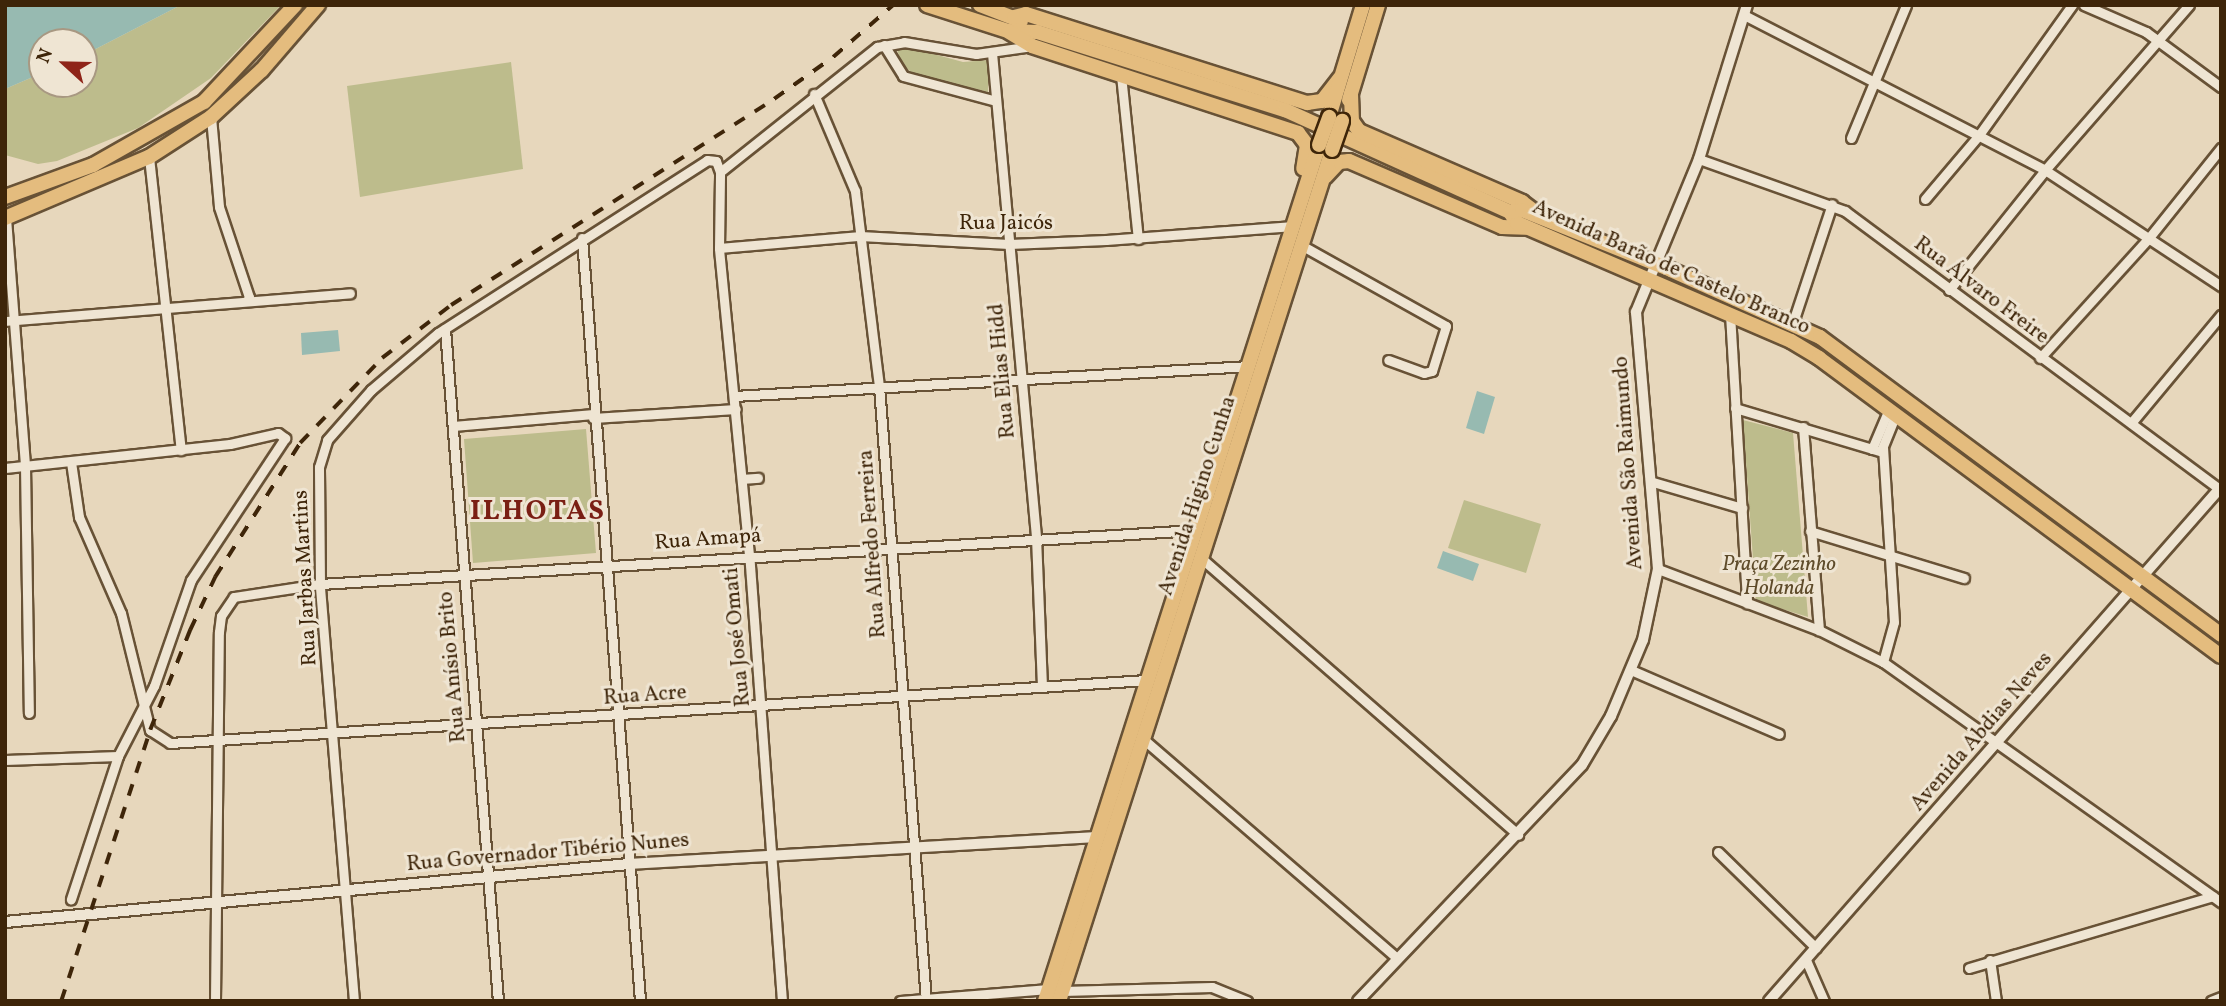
<!DOCTYPE html>
<html>
<head>
<meta charset="utf-8">
<style>
  body { margin:0 }
  #map { position:relative; width:2226px; height:1006px; overflow:hidden; background:#e7d7bc; font-family:Vollkorn,serif }
  div>[style] { position:absolute }
  .green>* { inset:0; background:#bdbc8c }
  .water>* { inset:0; background:#97bab1 }
  .roads { filter:drop-shadow(2px 0 #685236) drop-shadow(-2px 0 #685236) drop-shadow(0 2px #685236) drop-shadow(0 -2px #685236) }
  .minor>* { height:9px; margin:-4.5px; padding:0 4.5px; transform-origin:4.5px; border-radius:4.5px; background:#efe5d3 }
  .tertiary>* { height:10px; margin:-5px; padding:0 5px; transform-origin:5px; border-radius:5px; background:#efe5d3 }
  .primary>* { height:14px; margin:-7px; padding:0 7px; transform-origin:7px; border-radius:7px; background:#e4bc7e }
  .rail>* { height:3.5px; margin-top:-1.75px; transform-origin:0; background:repeating-linear-gradient(90deg,#3e2509 0 12px,transparent 0 24px) }
  .bridges { filter:drop-shadow(2px 0 #3e2509) drop-shadow(-2px 0 #3e2509) drop-shadow(0 2px #3e2509) drop-shadow(0 -2px #3e2509) }
  .primary-bridge>* { height:14px; margin:-7px; padding:0 7px; transform-origin:7px; border-radius:7px; background:#e4bc7e }
  span { translate:-50% -50%; white-space:nowrap; text-align:center; line-height:1.15; -webkit-text-stroke:6px #efe5d3; paint-order:stroke }
  .street-label { font-size:21px; color:#3e2509 }
  .park-label { font-size:21px; color:#5e4b2a; font-style:italic }
  .district-label { font-size:28px; color:#7a1f14; font-weight:700; letter-spacing:2px }
  .frame { position:absolute; inset:0; border:7px solid #3e2509; pointer-events:none }
  .north { position:absolute; left:28px; top:28px; width:70px; height:70px; box-sizing:border-box; background:#efe5d3; border:2px solid #a89882; border-radius:50%; rotate:292deg; font-size:19px; font-weight:700; line-height:28px; text-align:center; color:#3e2509 }
  .north::after { content:''; display:block; margin:auto; width:24px; height:32px; background:#8f2418; clip-path:polygon(50% 0,100% 100%,50% 72%,0 100%) }
</style>
</head>
<body>
<div id="map">
  <div class="green">
    <div style="clip-path:polygon(181px 5px,281px 5px,211px 78px,138px 128px,57px 161px,38px 164px,5px 155px,5px 89px,42px 73px,42px 84px,84px 84px,84px 55px)"></div>
    <div style="clip-path:polygon(904px 46px,963px 62px,989px 60px,988px 92px,914px 74px,903px 66px,896px 47px)"></div>
    <div style="clip-path:polygon(511px 62px,523px 169px,360px 197px,347px 86px)"></div>
    <div style="clip-path:polygon(1743px 420px,1793px 433px,1808px 617px,1756px 601px)"></div>
    <div style="clip-path:polygon(586px 429px,596px 553px,473px 563px,464px 439px)"></div>
    <div style="clip-path:polygon(1464px 500px,1541px 524px,1526px 573px,1448px 548px)"></div>
  </div>
  <div class="water">
    <div style="clip-path:polygon(5px 5px,181px 5px,84px 55px,84px 42px,42px 42px,42px 73px,5px 89px)"></div>
    <div style="clip-path:polygon(338px 330px,340px 351px,302px 355px,301px 333px)"></div>
    <div style="clip-path:polygon(1477px 391px,1495px 397px,1484px 434px,1466px 428px)"></div>
    <div style="clip-path:polygon(1443px 551px,1479px 564px,1473px 581px,1437px 568px)"></div>
  </div>
  <div class="roads">
    <div class="minor">
      <div style="left:2084px;top:5px;width:68px;rotate:23.5deg"></div>
      <div style="left:2146px;top:32px;width:93px;rotate:36.3deg"></div>
      <div style="left:1744px;top:15px;width:339px;rotate:27.2deg"></div>
      <div style="left:2045px;top:170px;width:211px;rotate:33.4deg"></div>
      <div style="left:884px;top:45px;width:36px;rotate:58deg"></div>
      <div style="left:903px;top:76px;width:96px;rotate:15deg"></div>
      <div style="left:992px;top:53px;width:486px;rotate:84.8deg"></div>
      <div style="left:1036px;top:537px;width:149px;rotate:87.7deg"></div>
      <div style="left:1121px;top:75px;width:165px;rotate:84.1deg"></div>
      <div style="left:814px;top:94px;width:105px;rotate:67.1deg"></div>
      <div style="left:855px;top:191px;width:196px;rotate:83deg"></div>
      <div style="left:879px;top:386px;width:617px;rotate:85.63deg"></div>
      <div style="left:211px;top:117px;width:90px;rotate:84.9deg"></div>
      <div style="left:219px;top:207px;width:95px;rotate:71.6deg"></div>
      <div style="left:249px;top:297px;width:4px;rotate:117deg"></div>
      <div style="left:1851px;top:138px;width:144px;rotate:-67.5deg"></div>
      <div style="left:149px;top:157px;width:295px;rotate:83.8deg"></div>
      <div style="left:1699px;top:159px;width:155px;rotate:19.6deg"></div>
      <div style="left:1845px;top:211px;width:468px;rotate:36.6deg"></div>
      <div style="left:1925px;top:199px;width:84px;rotate:-49.8deg"></div>
      <div style="left:1979px;top:135px;width:160px;rotate:-54.4deg"></div>
      <div style="left:6px;top:218px;width:249px;rotate:85.6deg"></div>
      <div style="left:25px;top:466px;width:247px;rotate:89.1deg"></div>
      <div style="left:582px;top:238px;width:765px;rotate:85.65deg"></div>
      <div style="left:1301px;top:245px;width:166px;rotate:29.2deg"></div>
      <div style="left:1446px;top:326px;width:47px;rotate:107.3deg"></div>
      <div style="left:1432px;top:371px;width:8px;rotate:166deg"></div>
      <div style="left:1424px;top:373px;width:38px;rotate:-160deg"></div>
      <div style="left:719px;top:248px;width:142px;rotate:-4.9deg"></div>
      <div style="left:860px;top:236px;width:149px;rotate:3.1deg"></div>
      <div style="left:1009px;top:244px;width:97px;rotate:-2.4deg"></div>
      <div style="left:1106px;top:240px;width:188px;rotate:-4.3deg"></div>
      <div style="left:1949px;top:290px;width:154px;rotate:-51.3deg"></div>
      <div style="left:2045px;top:170px;width:219px;rotate:-48.9deg"></div>
      <div style="left:1730px;top:314px;width:290px;rotate:86.6deg"></div>
      <div style="left:5px;top:321px;width:346px;rotate:-4.6deg"></div>
      <div style="left:1793px;top:322px;width:124px;rotate:-71.7deg"></div>
      <div style="left:445px;top:329px;width:674px;rotate:85.49deg"></div>
      <div style="left:2040px;top:358px;width:161px;rotate:-47.8deg"></div>
      <div style="left:2148px;top:239px;width:117px;rotate:-51.3deg"></div>
      <div style="left:734px;top:396px;width:516px;rotate:-3.33deg"></div>
      <div style="left:1735px;top:408px;width:154px;rotate:16.6deg"></div>
      <div style="left:593px;top:418px;width:143px;rotate:-3.6deg"></div>
      <div style="left:2131px;top:423px;width:141px;rotate:-50.2deg"></div>
      <div style="left:453px;top:426px;width:141px;rotate:-4.9deg"></div>
      <div style="left:1803px;top:427px;width:204px;rotate:85.5deg"></div>
      <div style="left:1872px;top:449px;width:43px;rotate:-67deg"></div>
      <div style="left:71px;top:462px;width:56px;rotate:81.7deg"></div>
      <div style="left:79px;top:517px;width:105px;rotate:66.4deg"></div>
      <div style="left:121px;top:613px;width:121px;rotate:76.1deg"></div>
      <div style="left:150px;top:730px;width:24px;rotate:33deg"></div>
      <div style="left:170px;top:743px;width:980px;rotate:-3.69deg"></div>
      <div style="left:5px;top:468px;width:226px;rotate:-6.1deg"></div>
      <div style="left:230px;top:444px;width:49px;rotate:-12.9deg"></div>
      <div style="left:278px;top:433px;width:9px;rotate:36deg"></div>
      <div style="left:285px;top:438px;width:170px;rotate:123.5deg"></div>
      <div style="left:191px;top:580px;width:112px;rotate:109.2deg"></div>
      <div style="left:154px;top:686px;width:79px;rotate:117.2deg"></div>
      <div style="left:118px;top:756px;width:151px;rotate:108.2deg"></div>
      <div style="left:742px;top:479px;width:16px;rotate:-4deg"></div>
      <div style="left:1653px;top:482px;width:93px;rotate:16.3deg"></div>
      <div style="left:1810px;top:531px;width:161px;rotate:17deg"></div>
      <div style="left:1201px;top:558px;width:421px;rotate:41.1deg"></div>
      <div style="left:1658px;top:569px;width:172px;rotate:20.8deg"></div>
      <div style="left:1819px;top:630px;width:72px;rotate:26.6deg"></div>
      <div style="left:1883px;top:662px;width:415px;rotate:35.4deg"></div>
      <div style="left:1883px;top:662px;width:41px;rotate:-74.6deg"></div>
      <div style="left:1894px;top:622px;width:176px;rotate:-93.6deg"></div>
      <div style="left:1883px;top:446px;width:35px;rotate:-68deg"></div>
      <div style="left:1631px;top:670px;width:161px;rotate:23.4deg"></div>
      <div style="left:1142px;top:738px;width:335px;rotate:40.8deg"></div>
      <div style="left:5px;top:760px;width:113px;rotate:-2deg"></div>
      <div style="left:1718px;top:852px;width:137px;rotate:44.4deg"></div>
      <div style="left:1806px;top:960px;width:45px;rotate:66.3deg"></div>
      <div style="left:1990px;top:960px;width:41px;rotate:81.7deg"></div>
      <div style="left:1969px;top:968px;width:254px;rotate:-16.4deg"></div>
      <div style="left:1062px;top:991px;width:150px;rotate:-1.5deg"></div>
      <div style="left:1212px;top:987px;width:38px;rotate:22deg"></div>
      <div style="left:215px;top:1001px;width:369px;rotate:-89.4deg"></div>
      <div style="left:219px;top:632px;width:16px;rotate:-83deg"></div>
      <div style="left:221px;top:616px;width:23px;rotate:-56deg"></div>
      <div style="left:234px;top:597px;width:87px;rotate:-8.6deg"></div>
      <div style="left:320px;top:584px;width:878px;rotate:-3.53deg"></div>
      <div style="left:354px;top:1001px;width:418px;rotate:-94.7deg"></div>
      <div style="left:320px;top:584px;width:117px;rotate:-90.5deg"></div>
      <div style="left:319px;top:467px;width:28px;rotate:-73deg"></div>
      <div style="left:327px;top:440px;width:67px;rotate:-48.7deg"></div>
      <div style="left:371px;top:390px;width:88px;rotate:-40.4deg"></div>
      <div style="left:438px;top:333px;width:320px;rotate:-32.7deg"></div>
      <div style="left:707px;top:160px;width:9px;rotate:6deg"></div>
      <div style="left:716px;top:161px;width:12px;rotate:70deg"></div>
      <div style="left:782px;top:1001px;width:447px;rotate:-94.2deg"></div>
      <div style="left:749px;top:555px;width:308px;rotate:-95.6deg"></div>
      <div style="left:719px;top:248px;width:76px;rotate:-89.2deg"></div>
      <div style="left:720px;top:172px;width:201px;rotate:-38.5deg"></div>
      <div style="left:877px;top:47px;width:27px;rotate:-10deg"></div>
      <div style="left:904px;top:42px;width:73px;rotate:9.5deg"></div>
      <div style="left:976px;top:54px;width:57px;rotate:-8.1deg"></div>
      <div style="left:900px;top:1001px;width:149px;rotate:-4.6deg"></div>
      <div style="left:2211px;top:1001px;width:11px;rotate:-22deg"></div>
    </div>
    <div class="tertiary">
      <div style="left:5px;top:922px;width:627px;rotate:-5.31deg"></div>
      <div style="left:629px;top:864px;width:468px;rotate:-3.3deg"></div>
      <div style="left:1358px;top:1001px;width:325px;rotate:-46.5deg"></div>
      <div style="left:1582px;top:765px;width:57px;rotate:-59.4deg"></div>
      <div style="left:1611px;top:716px;width:82px;rotate:-67.2deg"></div>
      <div style="left:1643px;top:640px;width:73px;rotate:-78.1deg"></div>
      <div style="left:1658px;top:569px;width:258px;rotate:-94.9deg"></div>
      <div style="left:1636px;top:312px;width:165px;rotate:-67.6deg"></div>
      <div style="left:1699px;top:159px;width:161px;rotate:-72.7deg"></div>
      <div style="left:1769px;top:1001px;width:684px;rotate:-48.67deg"></div>
    </div>
    <div class="primary">
      <div style="left:927px;top:5px;width:85px;rotate:17.8deg"></div>
      <div style="left:1008px;top:31px;width:29px;rotate:2deg"></div>
      <div style="left:1037px;top:32px;width:260px;rotate:17.5deg"></div>
      <div style="left:1285px;top:110px;width:247px;rotate:24.4deg"></div>
      <div style="left:980px;top:5px;width:44px;rotate:21.3deg"></div>
      <div style="left:1014px;top:17px;width:12px;rotate:-14deg"></div>
      <div style="left:1026px;top:14px;width:295px;rotate:17.6deg"></div>
      <div style="left:1307px;top:103px;width:15px;rotate:-8deg"></div>
      <div style="left:1322px;top:101px;width:29px;rotate:-52deg"></div>
      <div style="left:1009px;top:32px;width:27px;rotate:31deg"></div>
      <div style="left:1032px;top:46px;width:280px;rotate:18.1deg"></div>
      <div style="left:1298px;top:133px;width:15px;rotate:53deg"></div>
      <div style="left:1307px;top:145px;width:24px;rotate:99deg"></div>
      <div style="left:1351px;top:94px;width:27px;rotate:88deg"></div>
      <div style="left:1352px;top:121px;width:12px;rotate:55deg"></div>
      <div style="left:1359px;top:131px;width:178px;rotate:23.5deg"></div>
      <div style="left:1522px;top:202px;width:15px;rotate:37deg"></div>
      <div style="left:1349px;top:100px;width:99px;rotate:-73deg"></div>
      <div style="left:1329px;top:117px;width:117px;rotate:-73.1deg"></div>
      <div style="left:1325px;top:177px;width:21px;rotate:-47deg"></div>
      <div style="left:1339px;top:162px;width:10px;rotate:-6deg"></div>
      <div style="left:1349px;top:161px;width:167px;rotate:23.3deg"></div>
      <div style="left:1502px;top:227px;width:23px;rotate:2deg"></div>
      <div style="left:5px;top:197px;width:94px;rotate:-20deg"></div>
      <div style="left:93px;top:165px;width:128px;rotate:-29.6deg"></div>
      <div style="left:204px;top:102px;width:133px;rotate:-46.8deg"></div>
      <div style="left:1510px;top:212px;width:13px;rotate:58deg"></div>
      <div style="left:1517px;top:223px;width:298px;rotate:23.3deg"></div>
      <div style="left:1791px;top:341px;width:33px;rotate:31deg"></div>
      <div style="left:1819px;top:358px;width:500px;rotate:36.55deg"></div>
      <div style="left:1510px;top:212px;width:12px;rotate:-9deg"></div>
      <div style="left:1522px;top:210px;width:161px;rotate:21.9deg"></div>
      <div style="left:1671px;top:270px;width:163px;rotate:24.2deg"></div>
      <div style="left:1820px;top:337px;width:500px;rotate:36.6deg"></div>
      <div style="left:5px;top:218px;width:156px;rotate:-23deg"></div>
      <div style="left:149px;top:157px;width:74px;rotate:-32.8deg"></div>
      <div style="left:211px;top:117px;width:69px;rotate:-42.7deg"></div>
      <div style="left:262px;top:70px;width:86px;rotate:-49.3deg"></div>
      <div style="left:1045px;top:1001px;width:899px;rotate:-72.25deg"></div>
      <div style="left:1059px;top:1001px;width:894px;rotate:-72.21deg"></div>
    </div>
  </div>
  <div class="rail">
    <div style="left:61px;top:1001px;width:285px;rotate:-71.8deg"></div>
    <div style="left:150px;top:730px;width:108px;rotate:-68.2deg"></div>
    <div style="left:190px;top:630px;width:59px;rotate:-64.7deg"></div>
    <div style="left:215px;top:577px;width:159px;rotate:-57.6deg"></div>
    <div style="left:300px;top:443px;width:118px;rotate:-46deg"></div>
    <div style="left:382px;top:358px;width:87px;rotate:-37.5deg"></div>
    <div style="left:451px;top:305px;width:383px;rotate:-32.5deg"></div>
    <div style="left:774px;top:99px;width:72px;rotate:-35.4deg"></div>
    <div style="left:833px;top:57px;width:79px;rotate:-40.9deg"></div>
  </div>
  <div class="bridges">
    <div class="primary-bridge">
      <div style="left:1319px;top:145px;width:30px;rotate:-70deg"></div>
      <div style="left:1332px;top:150px;width:31px;rotate:-71deg"></div>
    </div>
  </div>
  <div class="street-label">
    <span style="left:1006px;top:224px">Rua Jaicós</span>
    <span style="left:1671px;top:268px;rotate:24deg">Avenida Barão de Castelo Branco</span>
    <span style="left:1981px;top:291px;rotate:37deg">Rua Álvaro Freire</span>
    <span style="left:1003px;top:371px;rotate:-95deg">Rua Elias Hidd</span>
    <span style="left:1629px;top:463px;rotate:-94deg">Avenida São Raimundo</span>
    <span style="left:1198px;top:496px;rotate:-72deg">Avenida Higino Cunha</span>
    <span style="left:708px;top:540px;rotate:-4deg">Rua Amapá</span>
    <span style="left:873px;top:544px;rotate:-94deg">Rua Alfredo Ferreira</span>
    <span style="left:306px;top:578px;rotate:-93deg">Rua Jarbas Martins</span>
    <span style="left:738px;top:637px;rotate:-95deg">Rua José Omati</span>
    <span style="left:453px;top:667px;rotate:-95deg">Rua Anísio Brito</span>
    <span style="left:645px;top:696px;rotate:-4deg">Rua Acre</span>
    <span style="left:1982px;top:732px;rotate:-49deg">Avenida Abdias Neves</span>
    <span style="left:548px;top:853px;rotate:-5deg">Rua Governador Tibério Nunes</span>
  </div>
  <div class="park-label">
    <span style="left:1779px;top:577px">Praça Zezinho<br>Holanda</span>
  </div>
  <div class="district-label">
    <span style="left:538px;top:512px">ILHOTAS</span>
  </div>
  <div class="frame"></div>
  <div class="north">N</div>
</div>
</body>
</html>
